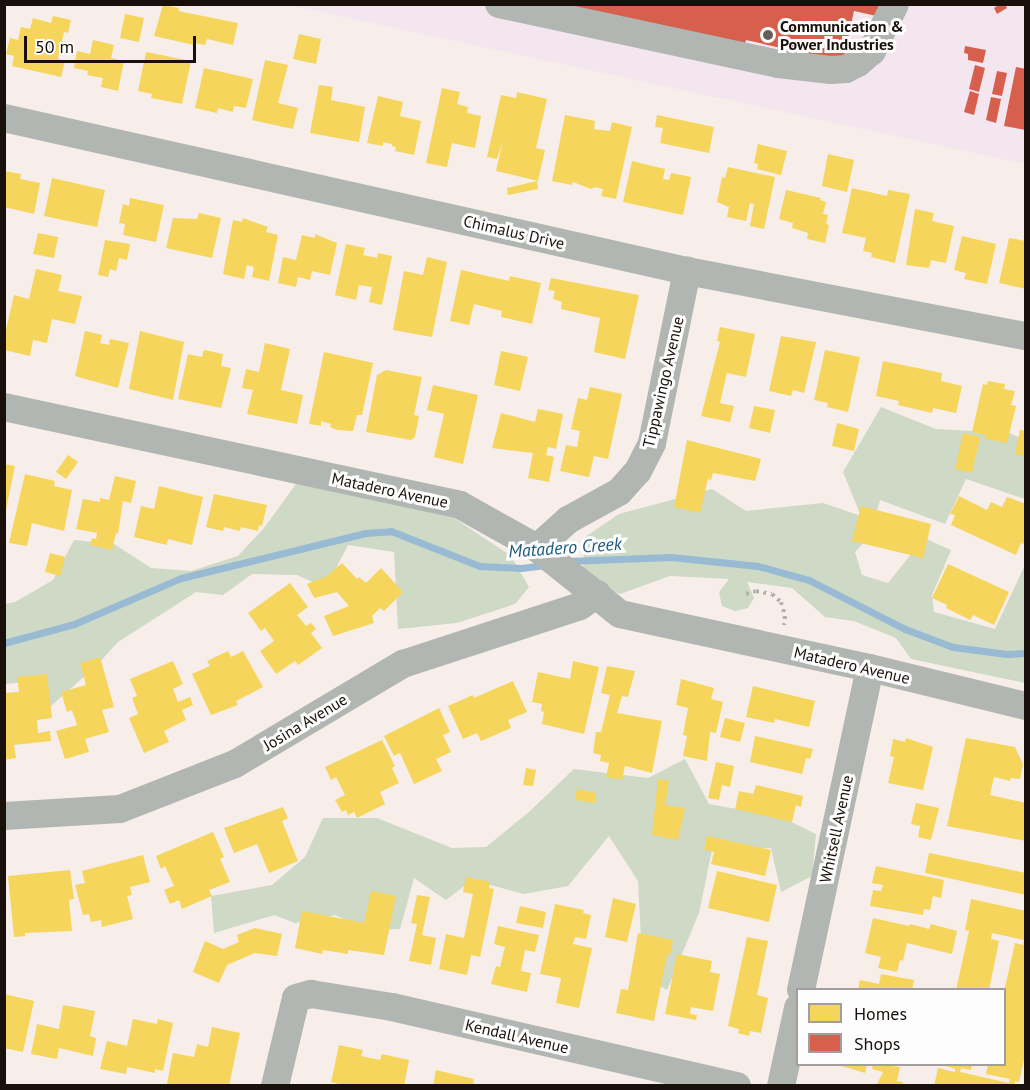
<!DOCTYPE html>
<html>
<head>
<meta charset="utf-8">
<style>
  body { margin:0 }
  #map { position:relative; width:1030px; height:1090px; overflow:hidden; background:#f7eeea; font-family:"PT Sans",sans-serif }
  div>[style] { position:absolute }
  .commercial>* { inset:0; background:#f3e6ef }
  .green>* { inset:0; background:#ced9c6 }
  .homes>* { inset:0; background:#f6d55c }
  .shops>* { inset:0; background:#d6604d }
  .stream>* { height:7px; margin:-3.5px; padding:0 3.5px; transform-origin:3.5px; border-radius:3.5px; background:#98bad2 }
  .path>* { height:4px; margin-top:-2px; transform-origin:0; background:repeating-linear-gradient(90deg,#b1b2ae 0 3px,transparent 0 7.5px) }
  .minor>* { height:28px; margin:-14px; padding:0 14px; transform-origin:14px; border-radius:14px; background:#b1b6b3 }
  .dots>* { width:16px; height:16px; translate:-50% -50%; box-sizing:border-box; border:3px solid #fdfdfd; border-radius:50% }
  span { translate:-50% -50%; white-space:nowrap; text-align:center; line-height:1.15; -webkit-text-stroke:6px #fdfdfd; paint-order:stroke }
  .poi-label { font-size:16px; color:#19100c; font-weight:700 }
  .left { translate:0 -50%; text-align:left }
  .street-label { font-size:16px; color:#19100c }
  .water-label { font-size:18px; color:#1b597d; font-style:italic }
  .frame { position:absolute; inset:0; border:6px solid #19100c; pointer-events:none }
  .legend { position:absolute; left:796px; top:988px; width:210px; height:78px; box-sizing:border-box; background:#fdfdfd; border:2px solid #a29e9d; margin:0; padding:8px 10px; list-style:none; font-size:18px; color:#19100c }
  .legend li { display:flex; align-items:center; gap:12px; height:30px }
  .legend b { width:30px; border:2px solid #a29e9d }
  .scale { position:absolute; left:24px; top:36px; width:172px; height:27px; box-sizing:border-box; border:3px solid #19100c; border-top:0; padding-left:8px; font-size:18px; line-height:21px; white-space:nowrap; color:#19100c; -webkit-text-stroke:4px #fdfdfd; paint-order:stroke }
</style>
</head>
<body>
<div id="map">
  <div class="commercial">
    <div style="clip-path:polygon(288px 5px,1025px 5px,1025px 164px)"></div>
  </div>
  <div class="green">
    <div style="clip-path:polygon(881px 407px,936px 429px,1009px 433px,1025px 440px,1025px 499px,966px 479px,945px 524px,880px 500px,870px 536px,855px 552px,862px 575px,888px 583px,924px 538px,951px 550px,932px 595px,934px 612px,995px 629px,1025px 565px,1025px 683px,911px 659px,896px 638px,854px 621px,825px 617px,792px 588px,747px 582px,754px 598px,748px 608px,735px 611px,722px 606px,719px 592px,729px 579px,670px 576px,620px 594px,582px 580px,585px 537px,619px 514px,712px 489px,746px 511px,823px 503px,861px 516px,843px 472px)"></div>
    <div style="clip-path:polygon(299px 480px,442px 510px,511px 556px,529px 587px,515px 604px,457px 623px,398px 629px,394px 552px,348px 545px,326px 588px,297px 575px,252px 574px,223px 595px,196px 592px,118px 642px,96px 666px,51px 706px,40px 681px,5px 684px,4px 604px,15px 602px,53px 580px,74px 540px,114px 544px,151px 568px,191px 571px,238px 556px,264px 528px)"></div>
    <div style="clip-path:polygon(685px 759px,709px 804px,781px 817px,816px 834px,812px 876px,781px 892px,771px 848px,712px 850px,699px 913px,667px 990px,643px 976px,638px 881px,609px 836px,568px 886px,524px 894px,472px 880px,446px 900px,414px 878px,400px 929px,368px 930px,335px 915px,295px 923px,274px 915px,214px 933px,211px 896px,272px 885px,305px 857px,323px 818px,377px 818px,452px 848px,486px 847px,529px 812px,574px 769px,648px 778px)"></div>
  </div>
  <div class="homes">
    <div style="clip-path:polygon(163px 5px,179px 8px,178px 11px,238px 23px,233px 45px,207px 39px,205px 45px,194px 43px,194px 45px,154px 36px)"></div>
    <div style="clip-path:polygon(125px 14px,144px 18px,139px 42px,120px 38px)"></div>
    <div style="clip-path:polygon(53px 16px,71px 20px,68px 33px,64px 32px,58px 59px,65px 61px,61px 77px,12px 66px,14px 56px,6px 54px,10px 38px,18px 40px,21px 27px,30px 29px,33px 18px,51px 23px)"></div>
    <div style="clip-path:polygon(299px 34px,321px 39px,316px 64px,293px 59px)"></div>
    <div style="clip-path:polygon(93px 40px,114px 45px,111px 58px,124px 61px,118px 91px,101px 87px,103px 78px,87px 75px,88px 71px,74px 68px,77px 51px,90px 54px)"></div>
    <div style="clip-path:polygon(146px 52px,191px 61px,182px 104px,151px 98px,152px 94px,138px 91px)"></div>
    <div style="clip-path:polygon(265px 60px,288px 65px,278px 103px,298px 108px,293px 129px,252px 120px)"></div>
    <div style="clip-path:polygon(204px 68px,253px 79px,246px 108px,234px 106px,233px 112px,218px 108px,217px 113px,195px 108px)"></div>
    <div style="clip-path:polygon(319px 85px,333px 87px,331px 100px,365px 107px,359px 142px,310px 133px)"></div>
    <div style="clip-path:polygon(442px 88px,460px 92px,457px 104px,468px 107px,467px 113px,481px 116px,475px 148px,452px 143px,447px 167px,426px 163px)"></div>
    <div style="clip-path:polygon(517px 92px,547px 99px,536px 148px,545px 150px,538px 181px,496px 171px,503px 140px,497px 159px,487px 157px,501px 95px,516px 98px)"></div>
    <div style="clip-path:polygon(378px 96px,403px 102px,400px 116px,421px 121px,414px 155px,395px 151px,396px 147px,392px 146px,392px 144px,383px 142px,383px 146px,367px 143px)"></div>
    <div style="clip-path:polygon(565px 115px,595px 121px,594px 129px,610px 131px,612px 122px,632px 127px,616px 199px,601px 196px,603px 189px,595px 187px,591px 189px,573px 182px,572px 185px,552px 181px)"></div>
    <div style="clip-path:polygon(657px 115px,714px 127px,709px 153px,660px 143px,663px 128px,655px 127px)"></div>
    <div style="clip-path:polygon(758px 144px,787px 151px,781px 175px,757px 169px,758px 164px,754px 163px)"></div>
    <div style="clip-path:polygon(828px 154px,854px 160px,847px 192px,822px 186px)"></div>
    <div style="clip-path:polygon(632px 161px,665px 169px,663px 179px,669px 180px,671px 173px,691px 177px,683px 215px,623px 202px)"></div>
    <div style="clip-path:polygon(728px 167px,775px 177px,764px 229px,750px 226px,754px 204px,750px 203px,746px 221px,727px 217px,729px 207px,717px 202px,722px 177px,725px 178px)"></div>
    <div style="clip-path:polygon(4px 171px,21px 174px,20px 179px,40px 183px,34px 214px,4px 207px)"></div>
    <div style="clip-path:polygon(52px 178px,105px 190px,97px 227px,44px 216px)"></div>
    <div style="clip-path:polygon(537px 181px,538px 189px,508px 195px,507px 188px)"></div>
    <div style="clip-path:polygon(852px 188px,887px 196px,888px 190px,910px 194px,895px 263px,871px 257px,872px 253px,863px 251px,866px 238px,842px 233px)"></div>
    <div style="clip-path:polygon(786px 190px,821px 198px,820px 200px,826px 202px,823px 214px,828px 215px,826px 224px,829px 225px,825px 243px,807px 239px,808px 233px,792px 228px,793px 223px,779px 219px)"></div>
    <div style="clip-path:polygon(130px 198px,164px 205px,156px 242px,123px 235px,125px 224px,119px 223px,123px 204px,129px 206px)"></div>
    <div style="clip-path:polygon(915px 209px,934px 213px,932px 221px,954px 226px,946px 263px,931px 260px,929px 268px,906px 265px)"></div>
    <div style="clip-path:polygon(199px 213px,221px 218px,212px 258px,166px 248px,173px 218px,197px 219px)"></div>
    <div style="clip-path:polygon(243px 218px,268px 227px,266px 232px,278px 235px,269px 281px,252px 277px,254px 267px,247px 265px,244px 279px,223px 274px,233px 220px,242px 222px)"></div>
    <div style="clip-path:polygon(38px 233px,58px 237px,54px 258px,33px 254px)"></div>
    <div style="clip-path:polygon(315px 234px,337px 243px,330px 275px,312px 271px,310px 280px,298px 277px,296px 287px,278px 283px,283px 257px,296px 260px,302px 235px,315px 238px)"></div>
    <div style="clip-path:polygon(962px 236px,996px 244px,987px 284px,964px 279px,966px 273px,954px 270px)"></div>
    <div style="clip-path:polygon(1009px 238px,1026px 241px,1026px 289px,999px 283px)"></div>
    <div style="clip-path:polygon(105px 240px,130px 244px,127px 260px,119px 258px,116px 271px,110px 269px,108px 277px,98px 275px)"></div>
    <div style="clip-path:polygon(346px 244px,365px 248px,363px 255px,377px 258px,378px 253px,392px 256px,382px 305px,369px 302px,372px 287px,359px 285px,356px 300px,335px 295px)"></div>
    <div style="clip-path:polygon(427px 257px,447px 262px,432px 337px,393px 330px,404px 271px,423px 275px)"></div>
    <div style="clip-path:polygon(36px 269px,62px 275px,58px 291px,82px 296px,75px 324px,52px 319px,47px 343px,33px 340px,30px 356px,4px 350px,4px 338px,14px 295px,29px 299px)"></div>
    <div style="clip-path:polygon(461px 270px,509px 281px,510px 276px,541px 283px,532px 324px,501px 317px,502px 311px,474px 304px,469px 325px,450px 321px)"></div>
    <div style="clip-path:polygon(551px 278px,639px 295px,625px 359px,594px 352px,600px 318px,561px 309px,562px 302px,553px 299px,555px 291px,548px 290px)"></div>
    <div style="clip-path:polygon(720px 327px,755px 334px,746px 377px,727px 373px,720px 403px,734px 406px,730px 422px,701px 416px,720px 342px,717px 341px)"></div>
    <div style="clip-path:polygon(85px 331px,102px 335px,100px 343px,109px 345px,110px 339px,129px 343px,118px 388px,75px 376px)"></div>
    <div style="clip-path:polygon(140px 331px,184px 342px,173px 400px,129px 389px)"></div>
    <div style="clip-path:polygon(781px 336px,816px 342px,804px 393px,793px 390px,791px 396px,769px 391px)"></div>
    <div style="clip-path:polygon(265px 343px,290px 349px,281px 390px,303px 395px,297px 424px,247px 414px,253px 390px,242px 388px,246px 369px,259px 372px)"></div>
    <div style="clip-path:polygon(204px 350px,223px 354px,221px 366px,231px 368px,221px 408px,178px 399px,188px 354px,202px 357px)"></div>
    <div style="clip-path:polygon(825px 350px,860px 357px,848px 412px,827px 407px,828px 403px,814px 400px)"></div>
    <div style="clip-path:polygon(501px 351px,528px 357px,520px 391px,494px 385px)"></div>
    <div style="clip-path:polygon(324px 352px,373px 363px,362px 415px,357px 415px,353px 431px,337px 430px,330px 427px,331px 424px,321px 421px,321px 426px,309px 424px)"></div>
    <div style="clip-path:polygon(883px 361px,942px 373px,941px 381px,962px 386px,956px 413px,933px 408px,932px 413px,898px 405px,899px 401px,876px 396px)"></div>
    <div style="clip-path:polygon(386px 370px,422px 377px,414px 415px,419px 416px,415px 437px,411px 440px,366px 432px,377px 375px)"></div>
    <div style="clip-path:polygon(988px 381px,1005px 384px,1004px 389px,1015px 391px,1011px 405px,1016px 406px,1007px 443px,986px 439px,986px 435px,972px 432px,983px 384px,987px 385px)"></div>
    <div style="clip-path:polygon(433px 385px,478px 395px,463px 464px,434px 457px,444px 414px,427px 410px)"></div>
    <div style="clip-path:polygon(590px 387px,622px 394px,608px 459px,594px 456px,589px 477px,560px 471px,566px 445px,577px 447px,580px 431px,571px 429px,578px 398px,587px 400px)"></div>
    <div style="clip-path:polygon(754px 406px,775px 410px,770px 433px,749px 428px)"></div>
    <div style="clip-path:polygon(538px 409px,563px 414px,556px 449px,548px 447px,546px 455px,554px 457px,549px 482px,528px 478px,533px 453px,492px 448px,501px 413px,535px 422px)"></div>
    <div style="clip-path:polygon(837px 423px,859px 429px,854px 451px,832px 446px)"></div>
    <div style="clip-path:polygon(1020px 430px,1026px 431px,1026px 456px,1015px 454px)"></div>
    <div style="clip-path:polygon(963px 433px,980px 437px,972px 473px,955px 469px)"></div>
    <div style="clip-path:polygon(687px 440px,761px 459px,755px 481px,713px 473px,711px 480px,708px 479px,700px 513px,674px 507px)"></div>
    <div style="clip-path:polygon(68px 455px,78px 462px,66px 479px,56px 472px)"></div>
    <div style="clip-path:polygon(4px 464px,15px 466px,6px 510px,4px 509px)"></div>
    <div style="clip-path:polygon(25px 474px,55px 481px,54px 486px,72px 490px,64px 531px,32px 523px,27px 546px,9px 543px)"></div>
    <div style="clip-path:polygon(115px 476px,136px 481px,131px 503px,123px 501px,118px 534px,116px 533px,112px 550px,90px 545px,92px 538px,96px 539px,97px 533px,76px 529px,83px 499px,100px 502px,100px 498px,109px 500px)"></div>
    <div style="clip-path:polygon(159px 486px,203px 497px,192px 545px,168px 539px,167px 545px,134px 537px,141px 506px,154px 509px)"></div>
    <div style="clip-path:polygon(214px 494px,267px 505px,262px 526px,259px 525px,258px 531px,241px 527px,240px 531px,224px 527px,223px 531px,206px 527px)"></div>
    <div style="clip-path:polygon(959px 496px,987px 510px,991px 502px,1002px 507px,1007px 497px,1026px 504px,1026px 545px,1021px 543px,1016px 555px,951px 525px,955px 515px,950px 514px)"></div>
    <div style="clip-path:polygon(861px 506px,931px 524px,923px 558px,852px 541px)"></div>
    <div style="clip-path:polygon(50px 553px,65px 557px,60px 576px,45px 572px)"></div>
    <div style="clip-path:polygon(342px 563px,357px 579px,359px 577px,366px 583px,381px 568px,403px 592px,384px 611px,380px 608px,372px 616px,374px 623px,333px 636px,324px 616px,349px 606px,337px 592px,314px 598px,307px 584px,327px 576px)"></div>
    <div style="clip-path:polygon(948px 564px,1009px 592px,994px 625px,973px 615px,970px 620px,946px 608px,947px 605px,932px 598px)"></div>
    <div style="clip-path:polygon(290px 583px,308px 607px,297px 615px,306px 626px,311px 623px,316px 629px,311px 633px,322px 648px,298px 665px,295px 661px,276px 674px,260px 651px,274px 641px,265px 628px,261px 631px,248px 613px)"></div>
    <div style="clip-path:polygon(228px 651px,231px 657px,243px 651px,263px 687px,236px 701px,238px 705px,211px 715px,192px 674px,210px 666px,207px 661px)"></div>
    <div style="clip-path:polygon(100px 657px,114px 707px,102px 710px,109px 732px,85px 739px,89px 752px,65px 759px,56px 731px,77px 725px,72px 710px,67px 712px,61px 692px,86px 685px,80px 663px)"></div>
    <div style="clip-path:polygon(173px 661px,183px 684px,173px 689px,178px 702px,190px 697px,193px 705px,182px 710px,186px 720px,164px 731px,169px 742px,144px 753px,129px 718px,138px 714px,132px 698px,137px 696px,130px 679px)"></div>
    <div style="clip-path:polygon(573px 661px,599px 667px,584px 734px,542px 724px,544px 712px,541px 711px,542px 704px,532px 702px,538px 672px,570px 679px)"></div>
    <div style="clip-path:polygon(607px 666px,635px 671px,628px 697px,622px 696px,617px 713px,662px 721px,652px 773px,625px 766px,622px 780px,606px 777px,609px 763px,600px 761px,601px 755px,593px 753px,596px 732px,601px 732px,610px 695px,601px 693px)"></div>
    <div style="clip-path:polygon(47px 674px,52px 718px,37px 720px,38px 733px,50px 731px,51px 741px,14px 745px,16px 758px,4px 760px,4px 693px,19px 692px,17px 677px)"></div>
    <div style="clip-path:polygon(681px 679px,714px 688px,711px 699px,723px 702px,716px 733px,710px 732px,707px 761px,683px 756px,687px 736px,683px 735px,688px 708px,676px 705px)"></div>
    <div style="clip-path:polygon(513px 681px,527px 712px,508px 720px,511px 728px,481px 741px,477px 733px,463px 739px,448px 706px,473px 695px,474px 698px)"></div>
    <div style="clip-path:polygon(753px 686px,815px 701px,809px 727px,775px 719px,774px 723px,746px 717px)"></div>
    <div style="clip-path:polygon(439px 708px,450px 732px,443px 735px,451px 752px,436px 759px,442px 771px,414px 784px,400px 753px,394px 756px,384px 736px)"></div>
    <div style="clip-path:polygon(725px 718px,745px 723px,740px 742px,720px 737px)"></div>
    <div style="clip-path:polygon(755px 736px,813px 749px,810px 759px,806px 758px,802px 774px,750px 762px)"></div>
    <div style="clip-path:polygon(906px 738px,933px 747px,923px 790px,888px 783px,894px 757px,890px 756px,893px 739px,905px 742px)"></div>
    <div style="clip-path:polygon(966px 738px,1015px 747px,1023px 764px,1020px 779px,1011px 778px,1010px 781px,994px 777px,990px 795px,1026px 803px,1026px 841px,947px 826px)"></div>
    <div style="clip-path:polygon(382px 740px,395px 766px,392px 768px,399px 783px,380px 792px,385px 804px,357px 818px,354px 812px,348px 815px,346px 810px,342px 812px,335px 800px,345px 795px,336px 777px,331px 780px,325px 767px)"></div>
    <div style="clip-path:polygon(716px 762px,734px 766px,730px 787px,722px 785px,719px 800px,708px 798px)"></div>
    <div style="clip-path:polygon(526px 768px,536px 770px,533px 786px,523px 785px)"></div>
    <div style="clip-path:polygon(658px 779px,669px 781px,665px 805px,685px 808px,678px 840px,652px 835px)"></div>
    <div style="clip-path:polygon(756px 785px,803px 796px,801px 807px,796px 805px,792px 822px,735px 809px,739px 791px,753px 794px)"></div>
    <div style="clip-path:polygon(577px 789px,596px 793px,595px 803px,575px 800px)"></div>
    <div style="clip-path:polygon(916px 803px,939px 808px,931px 840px,918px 837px,920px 826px,911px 824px)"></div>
    <div style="clip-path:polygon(283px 807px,288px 818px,282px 821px,298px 861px,269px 873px,257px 844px,234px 853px,224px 828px)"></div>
    <div style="clip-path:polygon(213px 832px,224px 857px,220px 859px,230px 882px,209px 890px,212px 896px,182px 909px,179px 900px,170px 904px,164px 890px,174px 886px,165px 866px,161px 869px,156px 856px)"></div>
    <div style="clip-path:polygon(707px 836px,771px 850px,765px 876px,711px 864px,714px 852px,704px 849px)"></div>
    <div style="clip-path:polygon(929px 853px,1026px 873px,1026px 895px,925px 873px)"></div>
    <div style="clip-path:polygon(143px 855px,150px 882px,130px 887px,132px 895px,127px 896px,133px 919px,102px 927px,101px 920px,91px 922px,89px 914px,83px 915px,75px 885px,85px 883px,82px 871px)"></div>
    <div style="clip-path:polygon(876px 866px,944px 880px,941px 898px,933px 896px,930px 910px,924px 909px,923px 915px,870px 906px,873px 890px,881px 891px,883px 885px,872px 883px)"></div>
    <div style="clip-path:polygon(70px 870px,74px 899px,69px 900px,72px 931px,25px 933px,25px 936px,14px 937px,8px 876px)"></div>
    <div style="clip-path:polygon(717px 871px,777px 885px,769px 922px,708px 908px)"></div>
    <div style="clip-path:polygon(466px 877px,490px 882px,489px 888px,494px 889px,480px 957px,471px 955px,467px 975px,439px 969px,446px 934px,464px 938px,473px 894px,463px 892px)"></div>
    <div style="clip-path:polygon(371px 891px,396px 896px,384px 955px,348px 950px,348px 954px,323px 950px,322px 954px,295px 948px,302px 911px,364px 923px)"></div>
    <div style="clip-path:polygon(417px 895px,430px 897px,422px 935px,436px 938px,431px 965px,409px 961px,417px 924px,411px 923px)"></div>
    <div style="clip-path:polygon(613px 898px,636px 904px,627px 942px,605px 937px)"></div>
    <div style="clip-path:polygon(971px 899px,1026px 911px,1026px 1051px,1019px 1082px,1015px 1081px,1015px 1086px,934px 1086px,938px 1068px,955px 1072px,955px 1069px,940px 1064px,972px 1064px,971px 1070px,961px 1068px,960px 1072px,1009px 1083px,1010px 1079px,986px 1074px,988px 1064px,1004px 1064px,1004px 992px,1015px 943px,1023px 945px,1024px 940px,992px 933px,991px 939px,999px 941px,989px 990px,956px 990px,969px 931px,965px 930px)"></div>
    <div style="clip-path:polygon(555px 904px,584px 910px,583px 913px,591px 915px,586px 939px,575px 937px,573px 944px,592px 948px,579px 1008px,556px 1003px,561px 978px,540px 974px)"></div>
    <div style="clip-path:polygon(520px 906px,546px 912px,543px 928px,516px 923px)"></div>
    <div style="clip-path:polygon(873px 918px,909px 926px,910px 924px,929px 929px,931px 924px,957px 931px,952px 954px,907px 943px,903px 961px,900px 960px,897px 972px,878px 968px,881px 957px,865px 953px)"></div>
    <div style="clip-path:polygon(498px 926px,539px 935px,535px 952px,525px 950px,521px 971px,531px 973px,527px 992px,491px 984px,496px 966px,500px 967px,505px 947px,494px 944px)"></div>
    <div style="clip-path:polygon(255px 928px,282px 934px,277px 956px,255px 953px,227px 965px,219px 983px,193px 972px,205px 941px,223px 949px,239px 942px,237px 935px)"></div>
    <div style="clip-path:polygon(638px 933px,673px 940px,670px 955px,667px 955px,654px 1021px,616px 1013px,621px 989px,628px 990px)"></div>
    <div style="clip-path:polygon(747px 937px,768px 941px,757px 995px,768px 998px,761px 1033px,750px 1031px,749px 1036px,738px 1033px,739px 1029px,728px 1026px)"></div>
    <div style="clip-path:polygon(677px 954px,712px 961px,710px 972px,720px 974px,713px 1011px,691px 1007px,690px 1014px,697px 1015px,696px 1020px,665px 1014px)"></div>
    <div style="clip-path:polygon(881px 974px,914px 980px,912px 990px,858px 990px,860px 980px,879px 984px)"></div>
    <div style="clip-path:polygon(4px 994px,34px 1001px,23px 1052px,4px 1048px)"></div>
    <div style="clip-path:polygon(63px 1005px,95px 1011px,90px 1036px,96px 1038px,93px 1056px,59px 1048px,57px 1059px,31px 1054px,37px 1024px,59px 1029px)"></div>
    <div style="clip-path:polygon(133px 1019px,157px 1024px,158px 1019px,173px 1023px,163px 1071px,155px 1069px,155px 1073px,127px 1067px,126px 1074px,100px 1069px,107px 1041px,127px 1046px)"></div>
    <div style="clip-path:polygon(212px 1027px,240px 1033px,229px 1086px,167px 1084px,173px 1053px,194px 1057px,197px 1044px,208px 1047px)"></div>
    <div style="clip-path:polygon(339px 1045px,363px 1050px,361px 1056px,380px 1060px,382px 1054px,409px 1060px,404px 1086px,346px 1086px,331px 1082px)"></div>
    <div style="clip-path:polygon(835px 1064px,867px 1064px,865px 1073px)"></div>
    <div style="clip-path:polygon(873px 1064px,900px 1067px,897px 1081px,903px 1082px,903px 1086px,876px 1086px,883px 1072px,872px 1069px)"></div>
    <div style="clip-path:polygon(436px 1070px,474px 1079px,473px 1086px,433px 1086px)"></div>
  </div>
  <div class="shops">
    <div style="clip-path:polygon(535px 4px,884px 4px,881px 17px,854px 11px,843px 62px,746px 40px,744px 48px)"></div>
    <div style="clip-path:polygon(1000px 4px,1005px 4px,1007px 8px,997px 14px,994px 8px)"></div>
    <div style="clip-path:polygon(965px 46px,986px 50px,983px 63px,968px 60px,968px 54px,964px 53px)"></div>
    <div style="clip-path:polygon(975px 65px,985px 68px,979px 92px,969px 89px)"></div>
    <div style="clip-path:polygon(1016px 67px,1026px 69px,1026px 130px,1004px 126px)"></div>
    <div style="clip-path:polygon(997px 71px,1007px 73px,1002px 96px,992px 94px)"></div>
    <div style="clip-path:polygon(970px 91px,979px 94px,974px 115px,964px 112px)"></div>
    <div style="clip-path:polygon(991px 97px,1001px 99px,996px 123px,986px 120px)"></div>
  </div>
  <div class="stream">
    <div style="left:567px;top:561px;width:104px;rotate:-2.2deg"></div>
    <div style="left:671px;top:557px;width:87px;rotate:5.9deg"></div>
    <div style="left:758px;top:566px;width:53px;rotate:15.4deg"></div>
    <div style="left:809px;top:580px;width:108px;rotate:27deg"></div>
    <div style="left:905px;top:629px;width:51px;rotate:20.6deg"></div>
    <div style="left:953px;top:647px;width:54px;rotate:7.4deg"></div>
    <div style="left:1007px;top:654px;width:19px;rotate:-3deg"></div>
    <div style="left:4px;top:643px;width:73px;rotate:-15.2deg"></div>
    <div style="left:74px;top:624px;width:116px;rotate:-23.3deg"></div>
    <div style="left:181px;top:578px;width:189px;rotate:-13.7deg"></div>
    <div style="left:365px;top:533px;width:26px;rotate:-4deg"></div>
    <div style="left:391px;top:531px;width:96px;rotate:21.5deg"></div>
    <div style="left:480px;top:566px;width:41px;rotate:2.8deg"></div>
    <div style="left:521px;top:568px;width:23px;rotate:-7deg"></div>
  </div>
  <div class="path">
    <div style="left:746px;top:594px;width:10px;rotate:-17deg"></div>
    <div style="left:756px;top:591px;width:16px;rotate:11deg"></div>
    <div style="left:772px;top:594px;width:12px;rotate:42deg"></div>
    <div style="left:781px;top:602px;width:15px;rotate:74deg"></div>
    <div style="left:785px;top:616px;width:9px;rotate:96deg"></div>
  </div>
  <div class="minor">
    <div style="left:499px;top:4px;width:286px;rotate:12.1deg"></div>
    <div style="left:779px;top:64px;width:52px;rotate:6.6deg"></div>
    <div style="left:831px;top:70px;width:15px;rotate:-4deg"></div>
    <div style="left:846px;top:69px;width:13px;rotate:-27deg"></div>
    <div style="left:858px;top:63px;width:18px;rotate:-41deg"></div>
    <div style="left:872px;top:51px;width:52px;rotate:-63.9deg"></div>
    <div style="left:4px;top:118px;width:700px;rotate:12.63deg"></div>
    <div style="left:687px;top:271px;width:345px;rotate:10.9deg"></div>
    <div style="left:4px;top:407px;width:466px;rotate:12.1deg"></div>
    <div style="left:460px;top:505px;width:88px;rotate:29.2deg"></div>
    <div style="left:537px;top:548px;width:106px;rotate:38.5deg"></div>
    <div style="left:620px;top:614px;width:256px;rotate:12.2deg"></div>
    <div style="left:870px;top:668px;width:161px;rotate:13.7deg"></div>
    <div style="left:537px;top:548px;width:42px;rotate:-42.1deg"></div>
    <div style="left:568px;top:520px;width:58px;rotate:-28.8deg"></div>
    <div style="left:619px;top:492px;width:28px;rotate:-48deg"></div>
    <div style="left:638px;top:471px;width:31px;rotate:-63deg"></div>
    <div style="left:652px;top:443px;width:176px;rotate:-78.5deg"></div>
    <div style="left:4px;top:816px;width:116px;rotate:-3.5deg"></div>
    <div style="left:120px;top:809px;width:123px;rotate:-21.4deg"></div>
    <div style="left:235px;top:764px;width:196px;rotate:-30.8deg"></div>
    <div style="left:403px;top:664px;width:186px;rotate:-18.1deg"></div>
    <div style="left:580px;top:606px;width:21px;rotate:-35deg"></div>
    <div style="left:801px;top:990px;width:329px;rotate:-77.9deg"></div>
    <div style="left:275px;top:1086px;width:90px;rotate:-76.6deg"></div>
    <div style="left:296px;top:998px;width:16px;rotate:-15deg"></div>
    <div style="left:311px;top:994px;width:82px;rotate:9.1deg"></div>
    <div style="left:392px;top:1007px;width:354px;rotate:12.9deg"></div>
    <div style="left:781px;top:1086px;width:80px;rotate:-77.7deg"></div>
  </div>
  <div class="dots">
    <div style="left:768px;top:35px;background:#675e5a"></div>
  </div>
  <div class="poi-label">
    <span class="left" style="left:780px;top:35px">Communication &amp;<br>Power Industries</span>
  </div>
  <div class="street-label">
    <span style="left:514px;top:232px;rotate:13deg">Chimalus Drive</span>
    <span style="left:663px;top:382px;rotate:-77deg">Tippawingo Avenue</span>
    <span style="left:390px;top:490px;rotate:12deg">Matadero Avenue</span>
    <span style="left:852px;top:665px;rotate:13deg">Matadero Avenue</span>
    <span style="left:305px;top:722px;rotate:-31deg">Josina Avenue</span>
    <span style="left:836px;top:829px;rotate:-78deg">Whitsell Avenue</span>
    <span style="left:517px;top:1036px;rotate:13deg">Kendall Avenue</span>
  </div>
  <div class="water-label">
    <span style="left:565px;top:548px;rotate:-4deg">Matadero Creek</span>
  </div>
  <div class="frame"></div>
  <ul class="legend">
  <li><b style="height:16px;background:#f6d55c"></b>Homes</li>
  <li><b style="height:16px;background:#d6604d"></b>Shops</li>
  </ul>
  <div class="scale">50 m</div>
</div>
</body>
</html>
